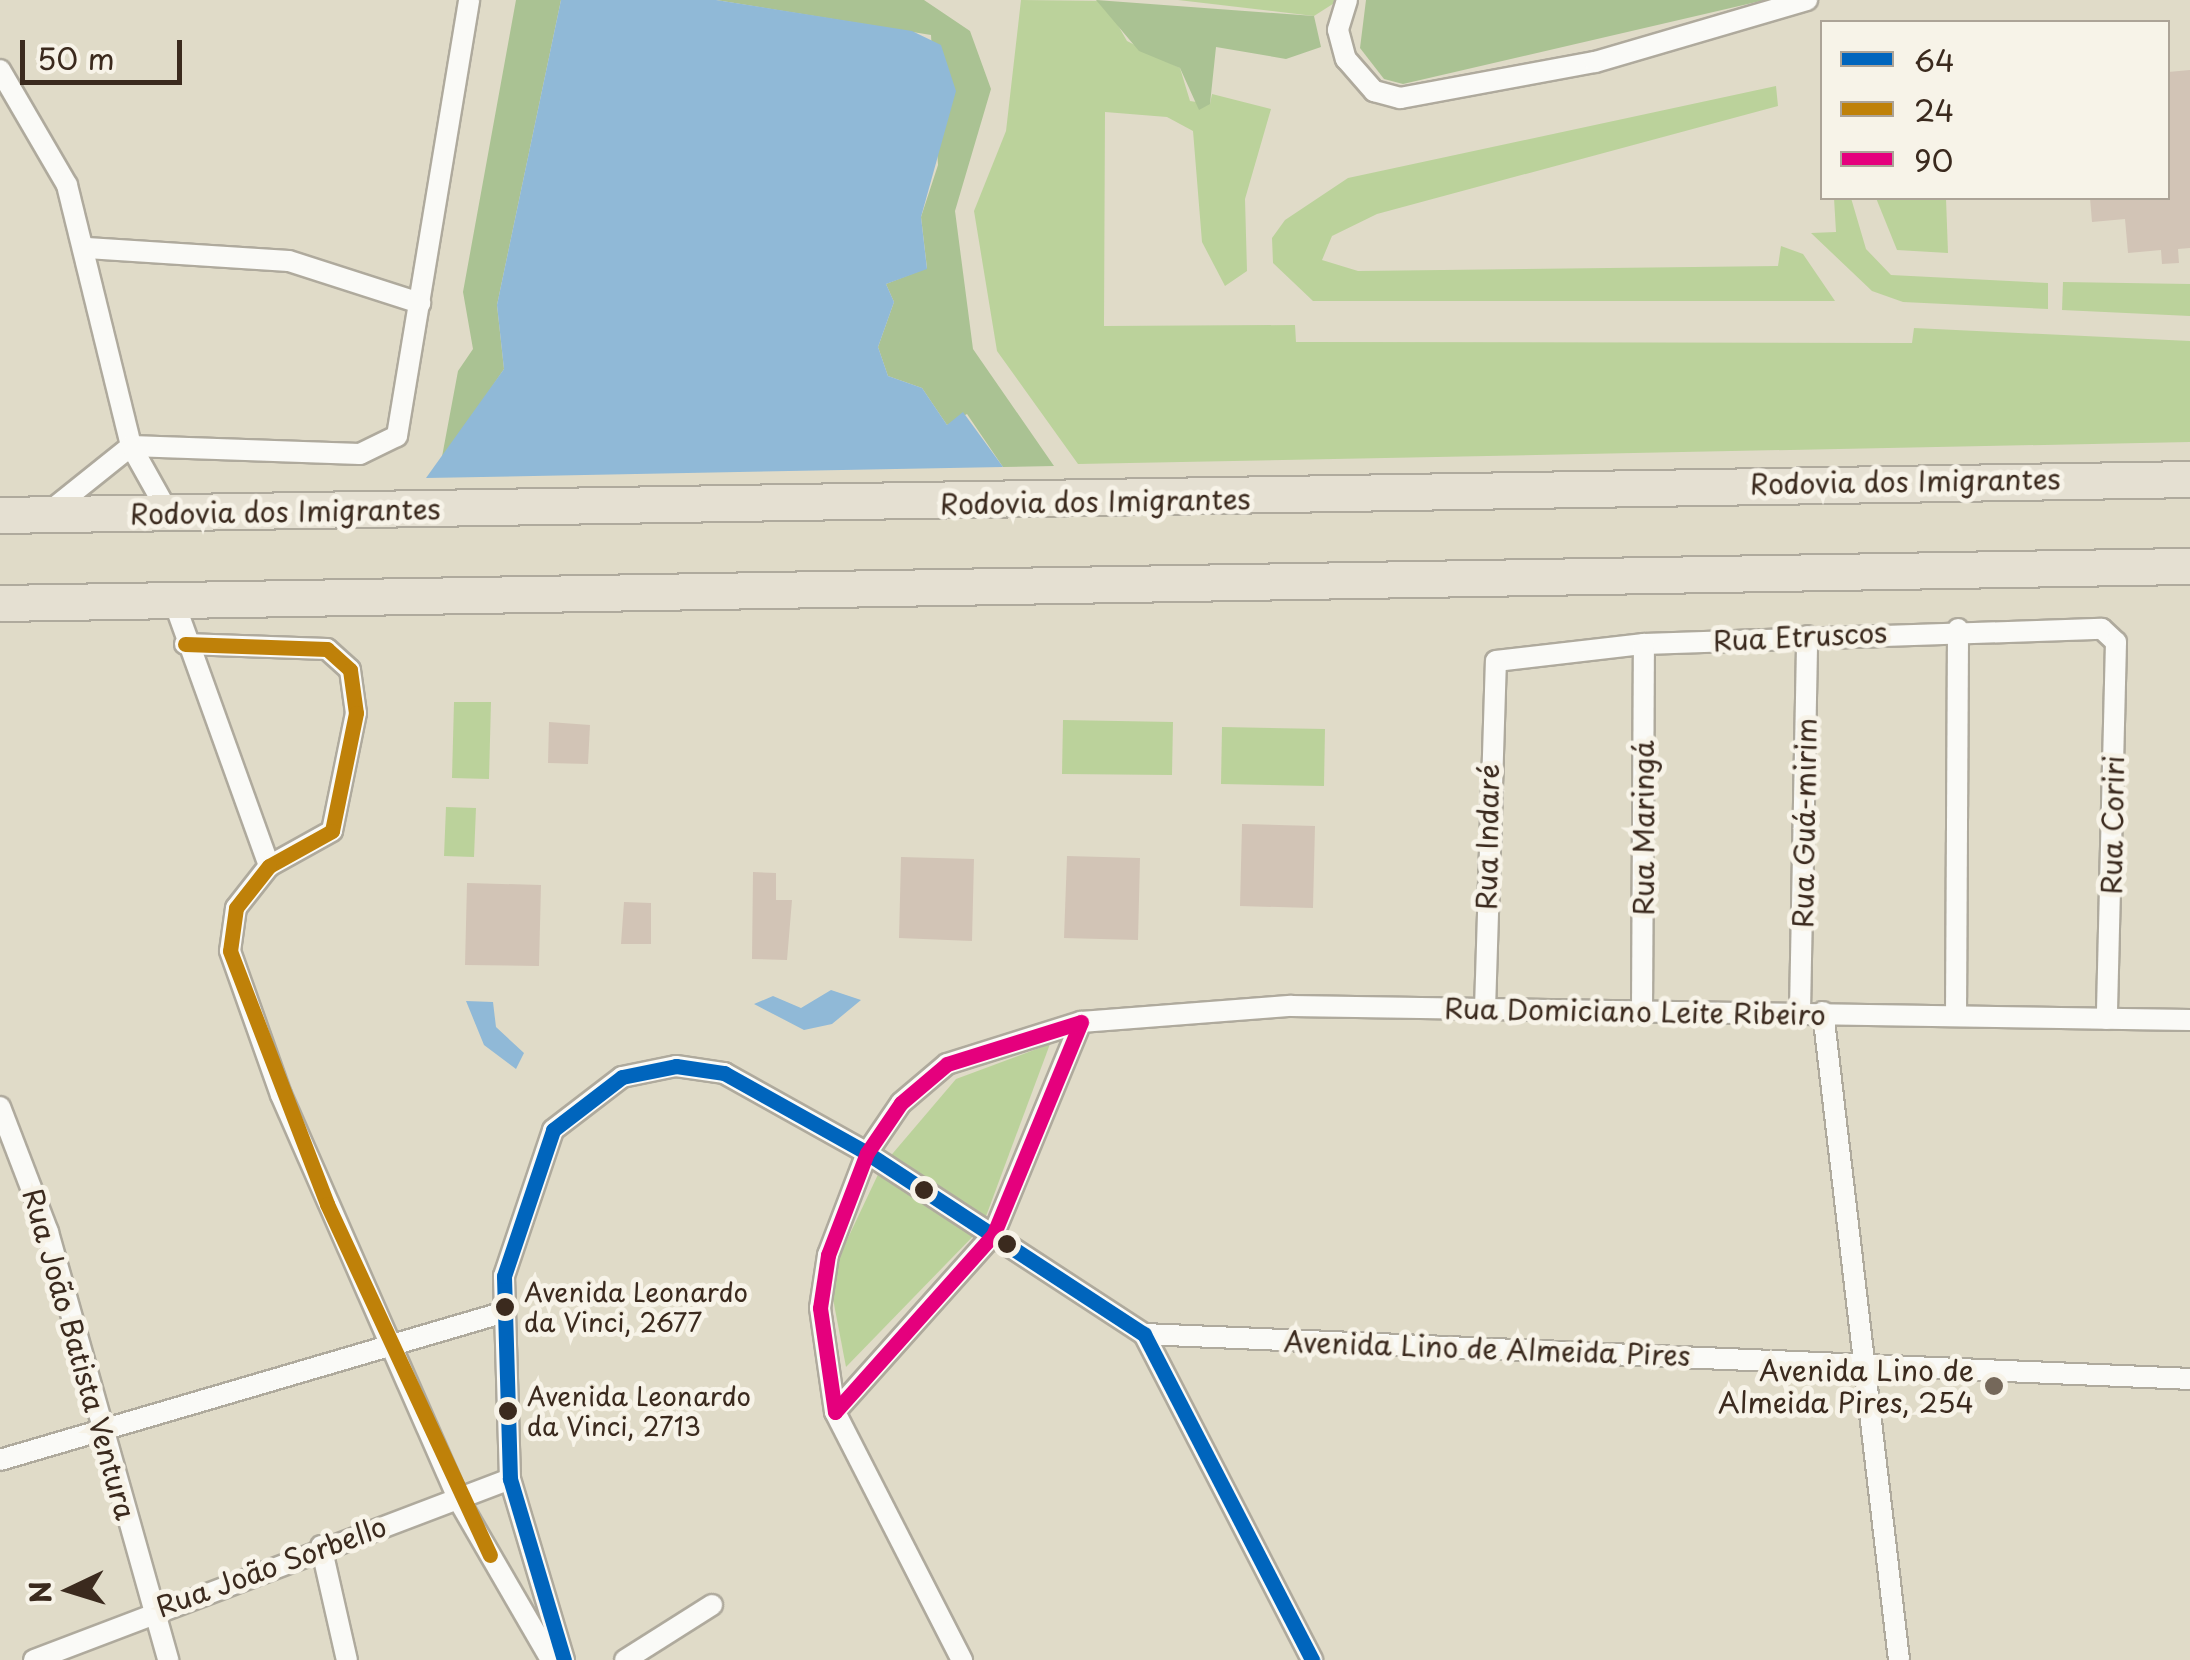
<!DOCTYPE html>
<html>
<head>
<meta charset="utf-8">
<style>
  body { margin:0 }
  #map { position:relative; width:2190px; height:1660px; overflow:hidden; background:#e0dbc8; font-family:"Playpen Sans",sans-serif }
  div>[style] { position:absolute }
  .green>* { inset:0; background:#bbd29b }
  .forest>* { inset:0; background:#aac293 }
  .water>* { inset:0; background:#90b9d7 }
  .building>* { inset:0; background:#d2c4b6 }
  .roads { filter:drop-shadow(2px 0 #afaa9d) drop-shadow(-2px 0 #afaa9d) drop-shadow(0 2px #afaa9d) drop-shadow(0 -2px #afaa9d) }
  .minor>* { height:20px; margin:-10px; padding:0 10px; transform-origin:10px; border-radius:10px; background:#fafaf7 }
  .motorway>* { height:35px; margin:-17.5px; padding:0 17.5px; transform-origin:17.5px; border-radius:17.5px; background:#e5e0d2 }
  .bus-1>* { height:15px; margin:-7.5px; padding:0 7.5px; transform-origin:7.5px; border-radius:7.5px; background:#0065bd }
  .bus-2>* { height:15px; margin:-7.5px; padding:0 7.5px; transform-origin:7.5px; border-radius:7.5px; background:#bf8109 }
  .bus-3>* { height:15px; margin:-7.5px; padding:0 7.5px; transform-origin:7.5px; border-radius:7.5px; background:#e5007d }
  .dots>* { width:28px; height:28px; translate:-50% -50%; box-sizing:border-box; border:5px solid #f7f3e8; border-radius:50% }
  span { translate:-50% -50%; white-space:nowrap; text-align:center; line-height:1.15; -webkit-text-stroke:10px #f7f3e8; paint-order:stroke }
  .bus-label { font-size:26px; color:#3b2a1e }
  .left { translate:0 -50%; text-align:left }
  .street-label { font-size:28px; color:#3b2a1e }
  .poi-label { font-size:28px; color:#3b2a1e }
  .right { translate:-100% -50%; text-align:right }
  .legend { position:absolute; left:1820px; top:20px; width:350px; height:180px; box-sizing:border-box; background:#f7f3e8; border:2px solid #aca397; margin:0; padding:12px 18px; list-style:none; font-size:30px; color:#3b2a1e }
  .legend li { display:flex; align-items:center; gap:20px; height:50px }
  .legend b { width:50px; border:2px solid #aca397 }
  .north { position:absolute; left:20px; top:1540px; width:100px; height:100px; -webkit-text-stroke:8px #f7f3e8; paint-order:stroke; rotate:266deg; font-size:28px; font-weight:700; line-height:40px; text-align:center; color:#3b2a1e }
  .north::after { content:''; display:block; margin:auto; width:35px; height:45px; background:#3b2a1e; clip-path:polygon(50% 0,100% 100%,50% 72%,0 100%) }
  .scale { position:absolute; left:20px; top:40px; width:162px; height:45px; box-sizing:border-box; border:5px solid #3b2a1e; border-top:0; padding-left:12px; font-size:30px; line-height:35px; white-space:nowrap; color:#3b2a1e; -webkit-text-stroke:8px #f7f3e8; paint-order:stroke }
</style>
</head>
<body>
<div id="map">
  <div class="green">
    <div style="clip-path:polygon(1021px 0,1104px 1px,1127px 41px,1180px 68px,1190px 101px,1210px 104px,1212px 94px,1271px 109px,1245px 199px,1247px 271px,1225px 286px,1202px 242px,1193px 131px,1167px 117px,1105px 112px,1104px 326px,1295px 325px,1296px 342px,1912px 343px,1914px 328px,2190px 341px,2190px 442px,1078px 464px,997px 351px,974px 211px,1006px 131px)"></div>
    <div style="clip-path:polygon(1178px 0,1339px 0,1314px 16px)"></div>
    <div style="clip-path:polygon(1776px 86px,1778px 106px,1377px 214px,1332px 236px,1322px 260px,1358px 271px,1778px 266px,1781px 246px,1803px 254px,1835px 301px,1313px 301px,1273px 263px,1272px 238px,1285px 220px,1348px 178px)"></div>
    <div style="clip-path:polygon(1834px 198px,1851px 198px,1866px 249px,1891px 275px,2048px 283px,2048px 309px,1903px 302px,1872px 291px,1811px 233px,1836px 232px)"></div>
    <div style="clip-path:polygon(1876px 198px,1946px 198px,1948px 253px,1897px 250px)"></div>
    <div style="clip-path:polygon(2063px 282px,2190px 284px,2190px 316px,2062px 310px)"></div>
    <div style="clip-path:polygon(454px 702px,491px 702px,489px 779px,452px 778px)"></div>
    <div style="clip-path:polygon(1063px 720px,1173px 722px,1172px 775px,1062px 774px)"></div>
    <div style="clip-path:polygon(1222px 727px,1325px 729px,1324px 786px,1221px 784px)"></div>
    <div style="clip-path:polygon(446px 807px,476px 808px,474px 857px,444px 856px)"></div>
    <div style="clip-path:polygon(1050px 1044px,982px 1227px,846px 1367px,829px 1278px,882px 1166px,956px 1079px)"></div>
  </div>
  <div class="forest">
    <div style="clip-path:polygon(516px 0,561px 0,497px 305px,504px 369px,441px 462px,458px 371px,473px 349px,463px 292px)"></div>
    <div style="clip-path:polygon(716px 0,924px 0,970px 31px,991px 89px,955px 211px,973px 349px,1054px 466px,1003px 467px,967px 414px,947px 425px,922px 388px,888px 376px,878px 347px,894px 302px,886px 284px,927px 268px,921px 217px,938px 165px,931px 35px)"></div>
    <div style="clip-path:polygon(1096px 0,1314px 16px,1321px 47px,1286px 59px,1216px 47px,1210px 104px,1199px 110px,1180px 68px,1139px 51px)"></div>
    <div style="clip-path:polygon(1366px 0,1765px 0,1403px 84px,1384px 79px,1360px 48px)"></div>
  </div>
  <div class="water">
    <div style="clip-path:polygon(561px 0,716px 0,912px 31px,941px 45px,956px 91px,921px 217px,927px 269px,886px 284px,894px 302px,878px 347px,888px 376px,922px 388px,947px 425px,963px 412px,1003px 467px,426px 478px,504px 369px,497px 305px)"></div>
    <div style="clip-path:polygon(831px 990px,861px 1000px,832px 1024px,804px 1030px,754px 1004px,773px 996px,801px 1008px)"></div>
    <div style="clip-path:polygon(466px 1001px,493px 1002px,496px 1027px,524px 1053px,516px 1069px,484px 1045px)"></div>
  </div>
  <div class="building">
    <div style="clip-path:polygon(2190px 70px,2190px 248px,2178px 249px,2179px 263px,2162px 264px,2161px 250px,2128px 253px,2125px 219px,2092px 222px,2090px 198px,2168px 198px,2168px 72px)"></div>
    <div style="clip-path:polygon(549px 722px,590px 725px,588px 764px,548px 763px)"></div>
    <div style="clip-path:polygon(1242px 824px,1315px 826px,1313px 908px,1240px 906px)"></div>
    <div style="clip-path:polygon(1067px 856px,1140px 858px,1138px 940px,1064px 938px)"></div>
    <div style="clip-path:polygon(901px 857px,974px 859px,972px 941px,899px 938px)"></div>
    <div style="clip-path:polygon(753px 872px,776px 873px,776px 900px,792px 900px,787px 960px,752px 959px)"></div>
    <div style="clip-path:polygon(467px 883px,541px 885px,539px 966px,465px 965px)"></div>
    <div style="clip-path:polygon(624px 902px,651px 903px,651px 944px,621px 944px)"></div>
  </div>
  <div class="roads">
    <div class="minor">
      <div style="left:1347px;top:0;width:31px;rotate:107deg"></div>
      <div style="left:1338px;top:30px;width:30px;rotate:75deg"></div>
      <div style="left:1346px;top:59px;width:43px;rotate:48.8deg"></div>
      <div style="left:1374px;top:91px;width:27px;rotate:15deg"></div>
      <div style="left:1400px;top:98px;width:198px;rotate:-10.5deg"></div>
      <div style="left:1595px;top:62px;width:221px;rotate:-16.3deg"></div>
      <div style="left:0;top:70px;width:133px;rotate:59.8deg"></div>
      <div style="left:67px;top:185px;width:269px;rotate:76.2deg"></div>
      <div style="left:131px;top:446px;width:76px;rotate:60.7deg"></div>
      <div style="left:87px;top:248px;width:202px;rotate:3.7deg"></div>
      <div style="left:289px;top:261px;width:138px;rotate:17.8deg"></div>
      <div style="left:50px;top:511px;width:104px;rotate:-38.7deg"></div>
      <div style="left:131px;top:446px;width:229px;rotate:2deg"></div>
      <div style="left:360px;top:454px;width:41px;rotate:-25.9deg"></div>
      <div style="left:397px;top:436px;width:442px;rotate:-80.6deg"></div>
      <div style="left:173px;top:599px;width:284px;rotate:70.2deg"></div>
      <div style="left:185px;top:644px;width:142px;rotate:2deg"></div>
      <div style="left:327px;top:649px;width:31px;rotate:42deg"></div>
      <div style="left:350px;top:670px;width:43px;rotate:82.1deg"></div>
      <div style="left:356px;top:713px;width:120px;rotate:101.5deg"></div>
      <div style="left:332px;top:831px;width:72px;rotate:150.9deg"></div>
      <div style="left:269px;top:866px;width:53px;rotate:128.2deg"></div>
      <div style="left:236px;top:908px;width:43px;rotate:97.9deg"></div>
      <div style="left:230px;top:951px;width:153px;rotate:70.5deg"></div>
      <div style="left:281px;top:1095px;width:443px;rotate:66.3deg"></div>
      <div style="left:459px;top:1501px;width:184px;rotate:59.9deg"></div>
      <div style="left:1485px;top:1009px;width:348px;rotate:-88.2deg"></div>
      <div style="left:1496px;top:661px;width:149px;rotate:-6.6deg"></div>
      <div style="left:1644px;top:644px;width:458px;rotate:-1.9deg"></div>
      <div style="left:2102px;top:629px;width:19px;rotate:43deg"></div>
      <div style="left:2116px;top:642px;width:377px;rotate:91.4deg"></div>
      <div style="left:1800px;top:1011px;width:375px;rotate:-88.9deg"></div>
      <div style="left:1642px;top:1012px;width:368px;rotate:-89.7deg"></div>
      <div style="left:1823px;top:1012px;width:652px;rotate:83.31deg"></div>
      <div style="left:1956px;top:1016px;width:387px;rotate:-89.7deg"></div>
      <div style="left:1081px;top:1022px;width:211px;rotate:-4.4deg"></div>
      <div style="left:1291px;top:1006px;width:899px;rotate:0.89deg"></div>
      <div style="left:1081px;top:1022px;width:230px;rotate:112.4deg"></div>
      <div style="left:993px;top:1235px;width:237px;rotate:131.8deg"></div>
      <div style="left:835px;top:1412px;width:105px;rotate:-98.2deg"></div>
      <div style="left:820px;top:1308px;width:54px;rotate:-81.4deg"></div>
      <div style="left:828px;top:1255px;width:109px;rotate:-69.1deg"></div>
      <div style="left:867px;top:1153px;width:60px;rotate:-55.8deg"></div>
      <div style="left:901px;top:1103px;width:60px;rotate:-40.3deg"></div>
      <div style="left:947px;top:1064px;width:140px;rotate:-17.4deg"></div>
      <div style="left:0;top:1107px;width:134px;rotate:69deg"></div>
      <div style="left:48px;top:1232px;width:445px;rotate:74.3deg"></div>
      <div style="left:1144px;top:1334px;width:1047px;rotate:2.46deg"></div>
      <div style="left:835px;top:1412px;width:279px;rotate:62.9deg"></div>
      <div style="left:0;top:1460px;width:519px;rotate:-16.34deg"></div>
      <div style="left:321px;top:1546px;width:117px;rotate:77.2deg"></div>
      <div style="left:34px;top:1660px;width:509px;rotate:-20.82deg"></div>
      <div style="left:564px;top:1660px;width:189px;rotate:-106.6deg"></div>
      <div style="left:510px;top:1479px;width:203px;rotate:-91.7deg"></div>
      <div style="left:504px;top:1276px;width:154px;rotate:-71.4deg"></div>
      <div style="left:553px;top:1130px;width:87px;rotate:-37.5deg"></div>
      <div style="left:622px;top:1077px;width:55px;rotate:-11.5deg"></div>
      <div style="left:676px;top:1066px;width:49px;rotate:8.3deg"></div>
      <div style="left:724px;top:1073px;width:164px;rotate:29.2deg"></div>
      <div style="left:867px;top:1153px;width:331px;rotate:33.2deg"></div>
      <div style="left:1144px;top:1334px;width:367px;rotate:62.7deg"></div>
      <div style="left:625px;top:1660px;width:103px;rotate:-32.3deg"></div>
    </div>
    <div class="motorway">
      <div style="left:0;top:515px;width:2190px;rotate:-0.94deg"></div>
      <div style="left:0;top:603px;width:2190px;rotate:-0.97deg"></div>
    </div>
  </div>
  <div class="bus-1">
    <div style="left:564px;top:1660px;width:189px;rotate:-106.6deg"></div>
    <div style="left:510px;top:1479px;width:203px;rotate:-91.7deg"></div>
    <div style="left:504px;top:1276px;width:154px;rotate:-71.4deg"></div>
    <div style="left:553px;top:1130px;width:87px;rotate:-37.5deg"></div>
    <div style="left:622px;top:1077px;width:55px;rotate:-11.5deg"></div>
    <div style="left:676px;top:1066px;width:49px;rotate:8.3deg"></div>
    <div style="left:724px;top:1073px;width:164px;rotate:29.2deg"></div>
    <div style="left:867px;top:1153px;width:331px;rotate:33.2deg"></div>
    <div style="left:1144px;top:1334px;width:367px;rotate:62.7deg"></div>
  </div>
  <div class="bus-2">
    <div style="left:185px;top:644px;width:142px;rotate:2deg"></div>
    <div style="left:327px;top:649px;width:31px;rotate:42deg"></div>
    <div style="left:350px;top:670px;width:43px;rotate:82.1deg"></div>
    <div style="left:356px;top:713px;width:120px;rotate:101.5deg"></div>
    <div style="left:332px;top:831px;width:72px;rotate:150.9deg"></div>
    <div style="left:269px;top:866px;width:53px;rotate:128.2deg"></div>
    <div style="left:236px;top:908px;width:43px;rotate:97.9deg"></div>
    <div style="left:230px;top:951px;width:271px;rotate:69deg"></div>
    <div style="left:327px;top:1204px;width:387px;rotate:65.1deg"></div>
  </div>
  <div class="bus-3">
    <div style="left:1081px;top:1022px;width:230px;rotate:112.4deg"></div>
    <div style="left:993px;top:1235px;width:237px;rotate:131.8deg"></div>
    <div style="left:835px;top:1412px;width:105px;rotate:-98.2deg"></div>
    <div style="left:820px;top:1308px;width:54px;rotate:-81.4deg"></div>
    <div style="left:828px;top:1255px;width:109px;rotate:-69.1deg"></div>
    <div style="left:867px;top:1153px;width:60px;rotate:-55.8deg"></div>
    <div style="left:901px;top:1103px;width:60px;rotate:-40.3deg"></div>
    <div style="left:947px;top:1064px;width:140px;rotate:-17.4deg"></div>
  </div>
  <div class="dots">
    <div style="left:924px;top:1190px;background:#3b2a1e"></div>
    <div style="left:1007px;top:1244px;background:#3b2a1e"></div>
    <div style="left:505px;top:1307px;background:#3b2a1e"></div>
    <div style="left:1994px;top:1386px;background:#75685a"></div>
    <div style="left:508px;top:1411px;background:#3b2a1e"></div>
  </div>
  <div class="bus-label">
    <span class="left" style="left:524px;top:1307px">Avenida Leonardo<br>da Vinci, 2677</span>
    <span class="left" style="left:527px;top:1411px">Avenida Leonardo<br>da Vinci, 2713</span>
  </div>
  <div class="street-label">
    <span style="left:1905px;top:481px;rotate:-1deg">Rodovia dos Imigrantes</span>
    <span style="left:1095px;top:501px;rotate:-1deg">Rodovia dos Imigrantes</span>
    <span style="left:285px;top:511px;rotate:-1deg">Rodovia dos Imigrantes</span>
    <span style="left:1800px;top:636px;rotate:-3deg">Rua Etruscos</span>
    <span style="left:1804px;top:823px;rotate:-89deg">Rua Guá-mirim</span>
    <span style="left:2112px;top:825px;rotate:-89deg">Rua Coriri</span>
    <span style="left:1643px;top:828px;rotate:-90deg">Rua Maringá</span>
    <span style="left:1487px;top:837px;rotate:-89deg">Rua Indaré</span>
    <span style="left:1635px;top:1011px;rotate:1deg">Rua Domiciano Leite Ribeiro</span>
    <span style="left:1487px;top:1348px;rotate:2deg">Avenida Lino de Almeida Pires</span>
    <span style="left:80px;top:1354px;rotate:74deg">Rua João Batista Ventura</span>
    <span style="left:271px;top:1566px;rotate:-20deg">Rua João Sorbello</span>
  </div>
  <div class="poi-label">
    <span class="right" style="left:1974px;top:1386px">Avenida Lino de<br>Almeida Pires, 254</span>
  </div>
  <ul class="legend">
  <li><b style="height:12px;background:#0065bd"></b>64</li>
  <li><b style="height:12px;background:#bf8109"></b>24</li>
  <li><b style="height:12px;background:#e5007d"></b>90</li>
  </ul>
  <div class="north">N</div>
  <div class="scale">50 m</div>
</div>
</body>
</html>
